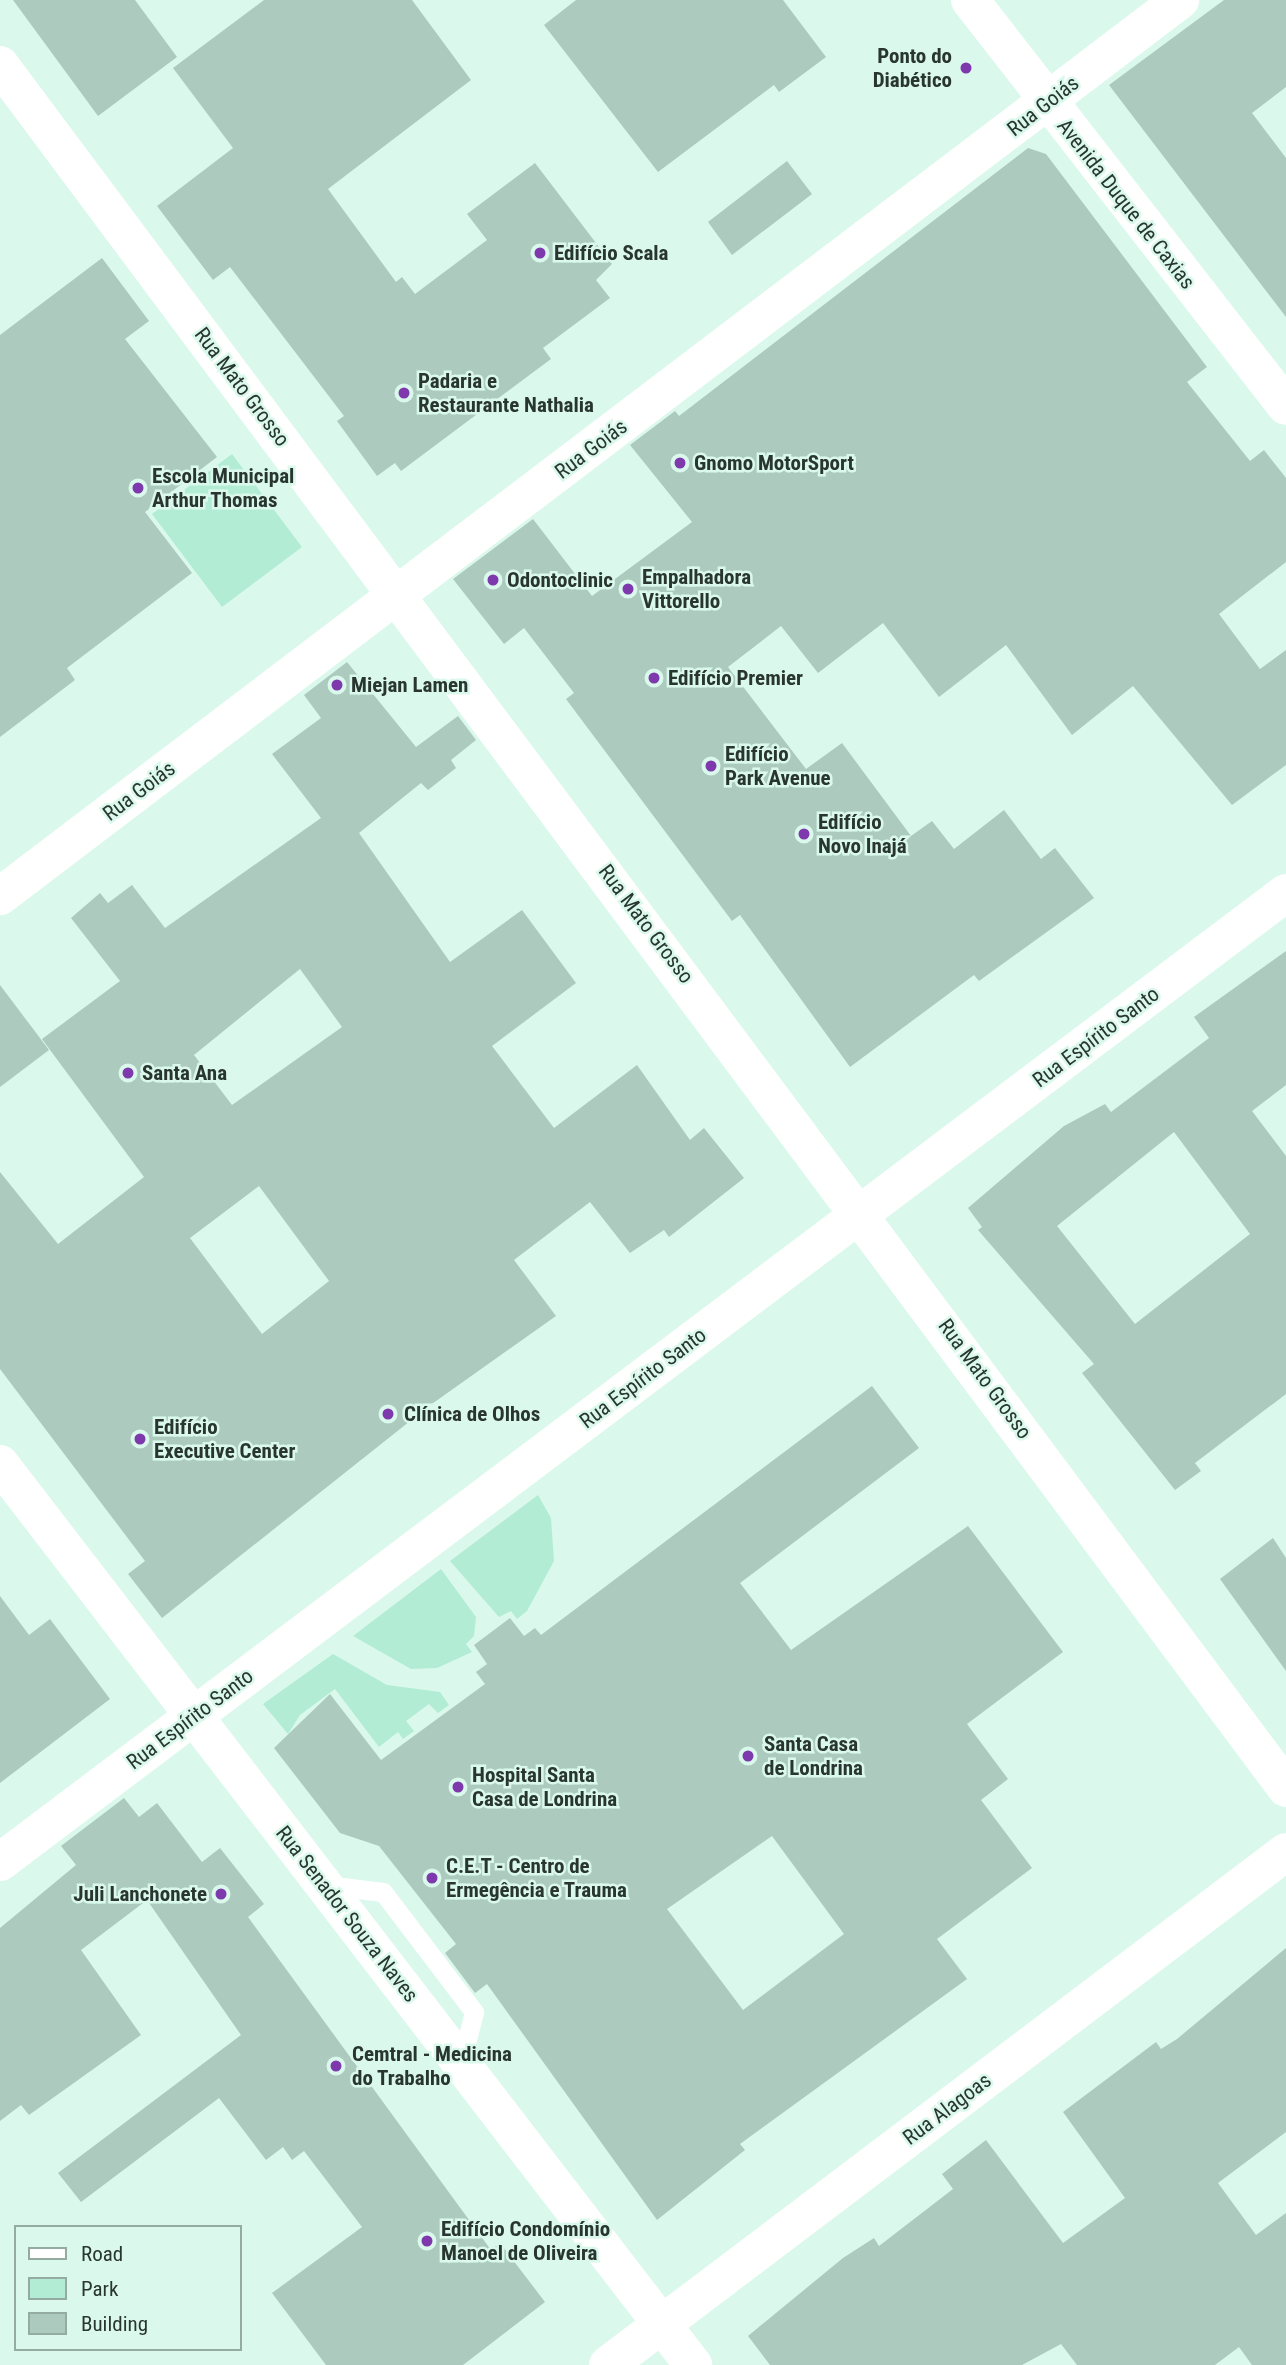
<!DOCTYPE html>
<html>
<head>
<meta charset="utf-8">
<style>
  body { margin:0 }
  #map { position:relative; width:1286px; height:2365px; overflow:hidden; background:#daf9ec; font-family:"Roboto Condensed",sans-serif }
  div>[style] { position:absolute }
  .green>* { inset:0; background:#b2ecd4 }
  .building>* { inset:0; background:#accabd }
  .lane>* { height:19px; margin:-9.5px; padding:0 9.5px; transform-origin:9.5px; border-radius:9.5px; background:#fff }
  .secondary>* { height:38px; margin:-19px; padding:0 19px; transform-origin:19px; border-radius:19px; background:#fff }
  .dots>* { width:19px; height:19px; translate:-50% -50%; box-sizing:border-box; border:4px solid #daf9ec; border-radius:50% }
  span { translate:-50% -50%; white-space:nowrap; text-align:center; line-height:1.15; -webkit-text-stroke:5px #daf9ec; paint-order:stroke }
  .poi-label { font-size:21px; color:#293530; font-weight:700 }
  .right { translate:-100% -50%; text-align:right }
  .left { translate:0 -50%; text-align:left }
  .street-label { font-size:21px; color:#293530 }
  .legend { position:absolute; left:14px; top:2225px; width:228px; height:126px; box-sizing:border-box; background:#daf9ec; border:2px solid #93aba1; margin:0; padding:9px 12px; list-style:none; font-size:21px; color:#293530 }
  .legend li { display:flex; align-items:center; gap:14px; height:35px }
  .legend b { width:35px; border:2px solid #93aba1 }
</style>
</head>
<body>
<div id="map">
  <div class="green">
    <div style="clip-path:polygon(232px 454px,302px 547px,222px 607px,152px 514px)"></div>
    <div style="clip-path:polygon(538px 1495px,551px 1518px,554px 1561px,527px 1611px,517px 1619px,511px 1611px,499px 1617px,450px 1561px)"></div>
    <div style="clip-path:polygon(441px 1569px,476px 1617px,474px 1636px,466px 1644px,472px 1652px,437px 1668px,411px 1669px,353px 1636px)"></div>
    <div style="clip-path:polygon(333px 1654px,387px 1685px,440px 1692px,449px 1705px,438px 1713px,429px 1704px,406px 1721px,414px 1731px,403px 1739px,398px 1732px,379px 1747px,335px 1689px,300px 1715px,288px 1734px,263px 1704px)"></div>
  </div>
  <div class="building">
    <div style="clip-path:polygon(13px 0,135px 0,177px 57px,98px 116px)"></div>
    <div style="clip-path:polygon(264px 0,412px 0,471px 80px,328px 189px,396px 282px,402px 277px,415px 294px,487px 240px,467px 214px,535px 163px,612px 264px,596px 280px,610px 298px,543px 348px,551px 359px,401px 471px,395px 463px,377px 476px,337px 421px,344px 416px,230px 267px,213px 280px,157px 206px,233px 148px,173px 68px)"></div>
    <div style="clip-path:polygon(576px 0,783px 0,826px 57px,779px 92px,774px 85px,658px 172px,544px 25px)"></div>
    <div style="clip-path:polygon(1224px 0,1286px 0,1286px 87px,1252px 113px,1286px 158px,1286px 317px,1109px 85px)"></div>
    <div style="clip-path:polygon(1028px 148px,1046px 154px,1207px 367px,1187px 382px,1250px 461px,1264px 450px,1286px 478px,1286px 562px,1219px 614px,1260px 669px,1286px 650px,1286px 765px,1232px 805px,1133px 686px,1072px 735px,1006px 645px,939px 697px,883px 623px,818px 673px,781px 626px,728px 667px,806px 769px,842px 743px,911px 836px,932px 821px,954px 849px,1004px 810px,1041px 859px,1055px 848px,1094px 898px,979px 981px,974px 975px,850px 1067px,740px 915px,732px 921px,566px 699px,574px 693px,524px 628px,504px 644px,453px 579px,533px 519px,592px 596px,692px 522px,630px 445px,675px 411px,679px 416px)"></div>
    <div style="clip-path:polygon(787px 161px,812px 194px,732px 255px,708px 222px)"></div>
    <div style="clip-path:polygon(102px 258px,149px 321px,125px 339px,217px 457px,145px 512px,192px 573px,67px 668px,75px 680px,0 737px,0 335px)"></div>
    <div style="clip-path:polygon(evenodd,347px 662px,416px 747px,458px 716px,476px 740px,451px 760px,456px 768px,428px 790px,421px 783px,359px 833px,450px 962px,522px 910px,576px 983px,492px 1046px,554px 1128px,637px 1065px,690px 1140px,704px 1128px,744px 1178px,669px 1237px,664px 1230px,630px 1253px,590px 1202px,514px 1260px,556px 1316px,429px 1406px,162px 1618px,128px 1574px,145px 1561px,0 1369px,0 1172px,58px 1244px,144px 1177px,42px 1039px,120px 981px,71px 918px,100px 893px,108px 903px,132px 885px,165px 928px,321px 818px,272px 754px,321px 718px,304px 695px,347px 662px,300px 969px,342px 1027px,232px 1105px,194px 1055px,300px 969px,347px 662px,259px 1186px,329px 1281px,262px 1334px,190px 1238px,259px 1186px)"></div>
    <div style="clip-path:polygon(evenodd,1286px 951px,1286px 1085px,1252px 1111px,1286px 1156px,1286px 1394px,1195px 1463px,1201px 1471px,1175px 1490px,1082px 1373px,1094px 1364px,978px 1230px,982px 1227px,968px 1208px,1064px 1126px,1105px 1104px,1111px 1112px,1209px 1038px,1194px 1017px,1286px 951px,1174px 1132px,1250px 1234px,1135px 1324px,1057px 1226px,1174px 1132px)"></div>
    <div style="clip-path:polygon(0 985px,49px 1050px,0 1087px)"></div>
    <div style="clip-path:polygon(evenodd,872px 1386px,919px 1448px,740px 1583px,791px 1650px,968px 1526px,1063px 1652px,967px 1724px,1008px 1779px,981px 1800px,1032px 1868px,937px 1939px,967px 1979px,740px 2144px,745px 2150px,657px 2220px,487px 1984px,475px 1993px,445px 1953px,456px 1944px,379px 1846px,340px 1833px,274px 1748px,330px 1694px,381px 1760px,485px 1684px,476px 1672px,487px 1664px,474px 1645px,510px 1618px,524px 1636px,535px 1628px,541px 1635px,872px 1386px,772px 1836px,844px 1934px,743px 2010px,667px 1909px,772px 1836px)"></div>
    <div style="clip-path:polygon(1273px 1538px,1286px 1558px,1286px 1671px,1220px 1579px)"></div>
    <div style="clip-path:polygon(0 1596px,29px 1635px,50px 1619px,110px 1699px,0 1783px)"></div>
    <div style="clip-path:polygon(124px 1798px,139px 1817px,157px 1803px,202px 1862px,220px 1848px,264px 1904px,248px 1917px,491px 2250px,500px 2243px,545px 2302px,463px 2365px,326px 2365px,272px 2293px,362px 2227px,304px 2151px,292px 2160px,283px 2147px,266px 2160px,219px 2098px,81px 2202px,58px 2173px,241px 2035px,147px 1900px,81px 1950px,141px 2035px,29px 2115px,21px 2105px,0 2121px,0 1928px,76px 1865px,61px 1846px)"></div>
    <div style="clip-path:polygon(1286px 1948px,1286px 2132px,1218px 2183px,1256px 2235px,1286px 2213px,1286px 2365px,1252px 2365px,1239px 2347px,1215px 2365px,1077px 2365px,1061px 2344px,1022px 2365px,770px 2365px,748px 2336px,843px 2258px,874px 2238px,879px 2246px,953px 2189px,942px 2174px,986px 2140px,1063px 2243px,1125px 2198px,1063px 2112px,1156px 2042px,1161px 2049px,1177px 2039px)"></div>
  </div>
  <div class="lane">
    <div style="left:326px;top:1885px;width:57px;rotate:7deg"></div>
    <div style="left:383px;top:1892px;width:151px;rotate:52.8deg"></div>
    <div style="left:474px;top:2012px;width:53px;rotate:104.3deg"></div>
  </div>
  <div class="secondary">
    <div style="left:970px;top:0;width:514px;rotate:52.11deg"></div>
    <div style="left:0;top:65px;width:2150px;rotate:53.26deg"></div>
    <div style="left:0;top:896px;width:1482px;rotate:-37.21deg"></div>
    <div style="left:0;top:1464px;width:1137px;rotate:52.43deg"></div>
    <div style="left:0;top:1862px;width:1610px;rotate:-37deg"></div>
    <div style="left:608px;top:2365px;width:850px;rotate:-37.11deg"></div>
  </div>
  <div class="dots">
    <div style="left:966px;top:68px;background:#7e3aad"></div>
    <div style="left:540px;top:253px;background:#7e3aad"></div>
    <div style="left:404px;top:393px;background:#7e3aad"></div>
    <div style="left:680px;top:463px;background:#7e3aad"></div>
    <div style="left:138px;top:488px;background:#7e3aad"></div>
    <div style="left:493px;top:580px;background:#7e3aad"></div>
    <div style="left:628px;top:589px;background:#7e3aad"></div>
    <div style="left:654px;top:678px;background:#7e3aad"></div>
    <div style="left:337px;top:685px;background:#7e3aad"></div>
    <div style="left:711px;top:766px;background:#7e3aad"></div>
    <div style="left:804px;top:834px;background:#7e3aad"></div>
    <div style="left:128px;top:1073px;background:#7e3aad"></div>
    <div style="left:388px;top:1414px;background:#7e3aad"></div>
    <div style="left:140px;top:1439px;background:#7e3aad"></div>
    <div style="left:748px;top:1756px;background:#7e3aad"></div>
    <div style="left:458px;top:1787px;background:#7e3aad"></div>
    <div style="left:432px;top:1878px;background:#7e3aad"></div>
    <div style="left:221px;top:1894px;background:#7e3aad"></div>
    <div style="left:336px;top:2066px;background:#7e3aad"></div>
    <div style="left:427px;top:2241px;background:#7e3aad"></div>
  </div>
  <div class="poi-label">
    <span class="right" style="left:952px;top:68px">Ponto do<br>Diabético</span>
    <span class="left" style="left:554px;top:253px">Edifício Scala</span>
    <span class="left" style="left:418px;top:393px">Padaria e<br>Restaurante Nathalia</span>
    <span class="left" style="left:694px;top:463px">Gnomo MotorSport</span>
    <span class="left" style="left:152px;top:488px">Escola Municipal<br>Arthur Thomas</span>
    <span class="left" style="left:642px;top:589px">Empalhadora<br>Vittorello</span>
    <span class="left" style="left:507px;top:580px">Odontoclinic</span>
    <span class="left" style="left:668px;top:678px">Edifício Premier</span>
    <span class="left" style="left:351px;top:685px">Miejan Lamen</span>
    <span class="left" style="left:725px;top:766px">Edifício<br>Park Avenue</span>
    <span class="left" style="left:818px;top:834px">Edifício<br>Novo Inajá</span>
    <span class="left" style="left:142px;top:1073px">Santa Ana</span>
    <span class="left" style="left:404px;top:1414px">Clínica de Olhos</span>
    <span class="left" style="left:154px;top:1439px">Edifício<br>Executive Center</span>
    <span class="left" style="left:764px;top:1756px">Santa Casa<br>de Londrina</span>
    <span class="left" style="left:472px;top:1787px">Hospital Santa<br>Casa de Londrina</span>
    <span class="left" style="left:446px;top:1878px">C.E.T - Centro de<br>Ermegência e Trauma</span>
    <span class="right" style="left:207px;top:1894px">Juli Lanchonete</span>
    <span class="left" style="left:352px;top:2066px">Cemtral - Medicina<br>do Trabalho</span>
    <span class="left" style="left:441px;top:2241px">Edifício Condomínio<br>Manoel de Oliveira</span>
  </div>
  <div class="street-label">
    <span style="left:1043px;top:106px;rotate:-38deg">Rua Goiás</span>
    <span style="left:1126px;top:204px;rotate:52deg">Avenida Duque de Caxias</span>
    <span style="left:242px;top:387px;rotate:53deg">Rua Mato Grosso</span>
    <span style="left:591px;top:449px;rotate:-37deg">Rua Goiás</span>
    <span style="left:139px;top:791px;rotate:-37deg">Rua Goiás</span>
    <span style="left:646px;top:924px;rotate:53deg">Rua Mato Grosso</span>
    <span style="left:1096px;top:1037px;rotate:-37deg">Rua Espírito Santo</span>
    <span style="left:643px;top:1378px;rotate:-37deg">Rua Espírito Santo</span>
    <span style="left:985px;top:1379px;rotate:54deg">Rua Mato Grosso</span>
    <span style="left:190px;top:1719px;rotate:-37deg">Rua Espírito Santo</span>
    <span style="left:347px;top:1914px;rotate:52deg">Rua Senador Souza Naves</span>
    <span style="left:947px;top:2109px;rotate:-37deg">Rua Alagoas</span>
  </div>
  <ul class="legend">
  <li><b style="height:9px;background:#fff"></b>Road</li>
  <li><b style="height:19px;background:#b2ecd4"></b>Park</li>
  <li><b style="height:19px;background:#accabd"></b>Building</li>
  </ul>
</div>
</body>
</html>
